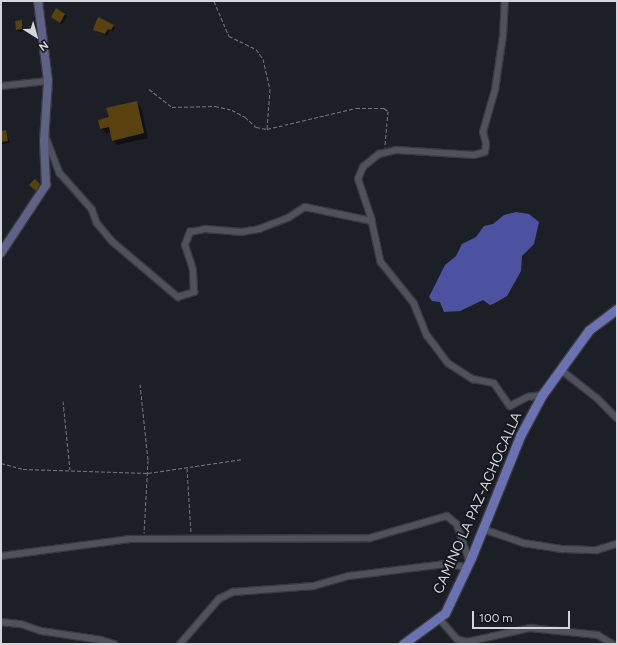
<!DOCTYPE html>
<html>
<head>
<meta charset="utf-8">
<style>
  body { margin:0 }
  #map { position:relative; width:618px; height:645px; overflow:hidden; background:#1d1f26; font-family:Figtree,sans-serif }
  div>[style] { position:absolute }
  .water>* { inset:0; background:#4d52a0 }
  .shadow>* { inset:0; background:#0007 }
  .building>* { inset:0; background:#59420d }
  .path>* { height:1px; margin-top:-0.5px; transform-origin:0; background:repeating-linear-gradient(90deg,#76787e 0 4px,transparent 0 6px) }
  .roads { filter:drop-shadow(1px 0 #393a40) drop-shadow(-1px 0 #393a40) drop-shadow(0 1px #393a40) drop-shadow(0 -1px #393a40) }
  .street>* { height:5.5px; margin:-2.75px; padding:0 2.75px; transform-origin:2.75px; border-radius:2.75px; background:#50525b }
  .secondary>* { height:8px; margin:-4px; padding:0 4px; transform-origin:4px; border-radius:4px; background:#5e6286 }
  .primary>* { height:9px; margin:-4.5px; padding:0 4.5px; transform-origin:4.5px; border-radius:4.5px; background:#6b72b1 }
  span { translate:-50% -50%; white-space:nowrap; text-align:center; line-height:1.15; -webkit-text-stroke:3.5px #14151d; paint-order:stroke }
  .street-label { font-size:14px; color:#d5d6db }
  .frame { position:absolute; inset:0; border:2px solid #d5d6db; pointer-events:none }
  .north { position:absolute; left:16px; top:16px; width:40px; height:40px; -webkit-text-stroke:3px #14151d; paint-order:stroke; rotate:143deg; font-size:11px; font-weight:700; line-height:16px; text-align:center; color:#d5d6db }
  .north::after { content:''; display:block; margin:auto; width:14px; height:18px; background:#d5d6db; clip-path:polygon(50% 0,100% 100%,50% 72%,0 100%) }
  .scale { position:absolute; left:472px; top:611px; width:98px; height:18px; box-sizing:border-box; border:2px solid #d5d6db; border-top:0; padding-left:5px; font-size:12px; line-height:14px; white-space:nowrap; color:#d5d6db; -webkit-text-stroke:3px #14151d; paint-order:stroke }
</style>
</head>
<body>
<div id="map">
  <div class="water">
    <div style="clip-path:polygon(516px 212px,529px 214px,539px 222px,534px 244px,522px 256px,521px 271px,507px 296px,495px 303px,490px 305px,483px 300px,460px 311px,444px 312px,440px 302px,432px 301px,429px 297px,445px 265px,456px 256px,462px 244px,476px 237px,484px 226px,493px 224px,504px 215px)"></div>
  </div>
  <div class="shadow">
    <div style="clip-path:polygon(65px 15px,67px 17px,62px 24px,52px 17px)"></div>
    <div style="clip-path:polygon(21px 21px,24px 31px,19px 32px,17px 30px)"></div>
    <div style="clip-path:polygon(113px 26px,115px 28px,113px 32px,110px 30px,107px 36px,94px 30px)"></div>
    <div style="clip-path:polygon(136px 102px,141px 107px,148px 138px,117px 145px,113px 140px,111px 132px,106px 133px,101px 128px,110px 118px)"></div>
    <div style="clip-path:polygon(6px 131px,10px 143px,1px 144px,1px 132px)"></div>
    <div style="clip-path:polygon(35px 180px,41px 187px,38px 192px,31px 185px)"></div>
  </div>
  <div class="building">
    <div style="clip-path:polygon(56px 8px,65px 14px,60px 23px,51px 17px)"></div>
    <div style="clip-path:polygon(98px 17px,114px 25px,111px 30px,108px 29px,105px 34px,93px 30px)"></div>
    <div style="clip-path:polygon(22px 20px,22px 29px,16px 30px,15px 21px)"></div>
    <div style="clip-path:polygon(137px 101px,144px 133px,112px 141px,109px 127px,100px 129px,98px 120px,109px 117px,106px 108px)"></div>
    <div style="clip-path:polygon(6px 130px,8px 141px,1px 142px,1px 131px)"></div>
    <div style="clip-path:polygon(35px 179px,40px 184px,36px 191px,29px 185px)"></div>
  </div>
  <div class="path">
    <div style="left:214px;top:1px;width:38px;rotate:67deg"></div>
    <div style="left:229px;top:36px;width:30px;rotate:26deg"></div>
    <div style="left:256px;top:49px;width:12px;rotate:55deg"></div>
    <div style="left:263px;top:59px;width:31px;rotate:77deg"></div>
    <div style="left:270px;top:89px;width:40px;rotate:94.3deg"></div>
    <div style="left:149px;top:89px;width:29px;rotate:38deg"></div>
    <div style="left:172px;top:107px;width:43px;rotate:-1.3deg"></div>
    <div style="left:215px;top:106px;width:17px;rotate:13deg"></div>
    <div style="left:232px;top:110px;width:15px;rotate:28deg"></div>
    <div style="left:245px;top:117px;width:15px;rotate:42deg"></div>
    <div style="left:256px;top:127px;width:11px;rotate:10deg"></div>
    <div style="left:267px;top:129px;width:91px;rotate:-13.3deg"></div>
    <div style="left:356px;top:108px;width:28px"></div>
    <div style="left:384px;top:108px;width:5px;rotate:37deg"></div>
    <div style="left:388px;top:111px;width:36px;rotate:95deg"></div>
    <div style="left:140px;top:384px;width:76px;rotate:84deg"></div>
    <div style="left:148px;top:460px;width:73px;rotate:93.1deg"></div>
    <div style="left:63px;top:401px;width:69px;rotate:84.2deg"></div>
    <div style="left:1px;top:463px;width:23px;rotate:15deg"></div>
    <div style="left:23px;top:469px;width:125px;rotate:1.8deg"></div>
    <div style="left:148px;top:473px;width:96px;rotate:-8.4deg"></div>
    <div style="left:187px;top:468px;width:65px;rotate:86.5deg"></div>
  </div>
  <div class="roads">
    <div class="street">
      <div style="left:1px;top:86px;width:47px;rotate:-6.1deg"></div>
      <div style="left:46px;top:137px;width:39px;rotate:69deg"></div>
      <div style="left:60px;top:173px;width:48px;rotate:48.4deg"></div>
      <div style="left:92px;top:209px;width:15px;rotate:70deg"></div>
      <div style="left:97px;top:223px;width:23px;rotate:50deg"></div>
      <div style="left:112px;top:241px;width:87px;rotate:40.3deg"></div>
      <div style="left:178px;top:297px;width:17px;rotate:-17deg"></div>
      <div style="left:194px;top:292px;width:22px;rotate:-93deg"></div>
      <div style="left:193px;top:270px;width:26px;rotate:-108deg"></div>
      <div style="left:185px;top:245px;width:14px;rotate:-69deg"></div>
      <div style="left:190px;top:232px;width:16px;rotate:-11deg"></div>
      <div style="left:206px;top:229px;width:35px;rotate:5deg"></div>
      <div style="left:241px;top:232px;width:18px;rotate:-9deg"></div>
      <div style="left:259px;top:229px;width:31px;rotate:-21deg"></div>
      <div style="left:288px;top:218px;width:20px;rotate:-33deg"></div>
      <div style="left:305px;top:207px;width:68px;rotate:11.8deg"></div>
      <div style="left:372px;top:221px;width:42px;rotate:77.6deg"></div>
      <div style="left:381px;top:262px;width:53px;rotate:51.2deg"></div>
      <div style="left:414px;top:303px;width:35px;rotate:68deg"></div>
      <div style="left:427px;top:335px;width:35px;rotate:53deg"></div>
      <div style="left:448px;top:363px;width:30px;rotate:33deg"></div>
      <div style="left:473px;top:379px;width:21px;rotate:11deg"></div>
      <div style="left:494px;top:383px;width:28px;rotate:55deg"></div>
      <div style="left:510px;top:406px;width:20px;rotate:-27deg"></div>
      <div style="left:528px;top:397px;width:14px;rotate:-8deg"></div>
      <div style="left:372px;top:221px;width:44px;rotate:-108.4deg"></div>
      <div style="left:358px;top:179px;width:13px;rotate:-67deg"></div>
      <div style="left:363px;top:167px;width:21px;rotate:-39deg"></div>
      <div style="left:379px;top:154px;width:18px;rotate:-13deg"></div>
      <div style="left:397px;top:150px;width:77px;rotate:3.7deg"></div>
      <div style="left:474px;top:155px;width:11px;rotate:-15deg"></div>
      <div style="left:485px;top:152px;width:8px;rotate:-83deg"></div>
      <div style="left:486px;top:144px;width:12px;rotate:-104deg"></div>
      <div style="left:483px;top:132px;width:44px;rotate:-74.1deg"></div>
      <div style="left:495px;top:90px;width:55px;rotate:-81.6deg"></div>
      <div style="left:503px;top:36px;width:35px;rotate:-87deg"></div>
      <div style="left:560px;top:369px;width:47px;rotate:38.1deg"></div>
      <div style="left:597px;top:398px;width:28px;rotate:45deg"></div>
      <div style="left:483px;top:529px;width:43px;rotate:18.9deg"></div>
      <div style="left:524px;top:543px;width:39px;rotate:9deg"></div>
      <div style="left:563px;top:549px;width:34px;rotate:2deg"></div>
      <div style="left:597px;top:550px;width:21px;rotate:-17deg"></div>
      <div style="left:1px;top:556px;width:130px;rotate:-7.5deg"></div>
      <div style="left:130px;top:539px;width:240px;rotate:-0.2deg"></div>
      <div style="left:370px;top:538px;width:80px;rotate:-15.9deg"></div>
      <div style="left:447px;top:516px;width:13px;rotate:39deg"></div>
      <div style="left:457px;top:524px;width:39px;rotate:71deg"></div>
      <div style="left:439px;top:618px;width:28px;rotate:49deg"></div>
      <div style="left:457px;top:639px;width:10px;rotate:17deg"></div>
      <div style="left:467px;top:642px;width:65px;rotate:-12.5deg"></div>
      <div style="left:530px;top:628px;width:68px;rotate:5.9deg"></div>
      <div style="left:598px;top:635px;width:17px;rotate:31deg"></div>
      <div style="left:1px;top:622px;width:20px;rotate:6deg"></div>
      <div style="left:21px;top:624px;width:21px;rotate:19deg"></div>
      <div style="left:41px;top:631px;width:61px;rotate:8.5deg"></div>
      <div style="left:101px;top:640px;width:14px;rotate:17deg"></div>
      <div style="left:180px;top:644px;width:60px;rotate:-49.1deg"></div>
      <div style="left:219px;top:599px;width:16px;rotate:-27deg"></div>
      <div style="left:233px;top:592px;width:81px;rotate:-4.2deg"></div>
      <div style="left:314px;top:586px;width:36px;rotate:-16deg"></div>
      <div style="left:349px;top:576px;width:97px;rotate:-7.1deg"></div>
      <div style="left:445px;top:564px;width:22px;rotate:8deg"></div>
    </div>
    <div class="secondary">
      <div style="left:1px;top:253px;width:82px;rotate:-56.5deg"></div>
      <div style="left:46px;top:185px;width:44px;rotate:-92.6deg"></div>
      <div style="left:44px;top:141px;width:60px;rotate:-86.2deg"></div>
      <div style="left:48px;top:81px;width:81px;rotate:-97.1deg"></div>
    </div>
    <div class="primary">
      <div style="left:403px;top:644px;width:52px;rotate:-36.4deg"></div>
      <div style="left:445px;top:613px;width:61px;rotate:-64.7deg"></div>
      <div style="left:471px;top:558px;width:131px;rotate:-68.1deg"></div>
      <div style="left:520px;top:436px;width:47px;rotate:-61.8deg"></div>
      <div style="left:542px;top:395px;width:80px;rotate:-54.1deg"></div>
      <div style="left:589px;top:330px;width:35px;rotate:-37deg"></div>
    </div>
  </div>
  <div class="street-label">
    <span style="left:478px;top:503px;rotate:-66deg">CAMINO LA PAZ-ACHOCALLA</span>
  </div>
  <div class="frame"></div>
  <div class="north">N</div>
  <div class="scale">100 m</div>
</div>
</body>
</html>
